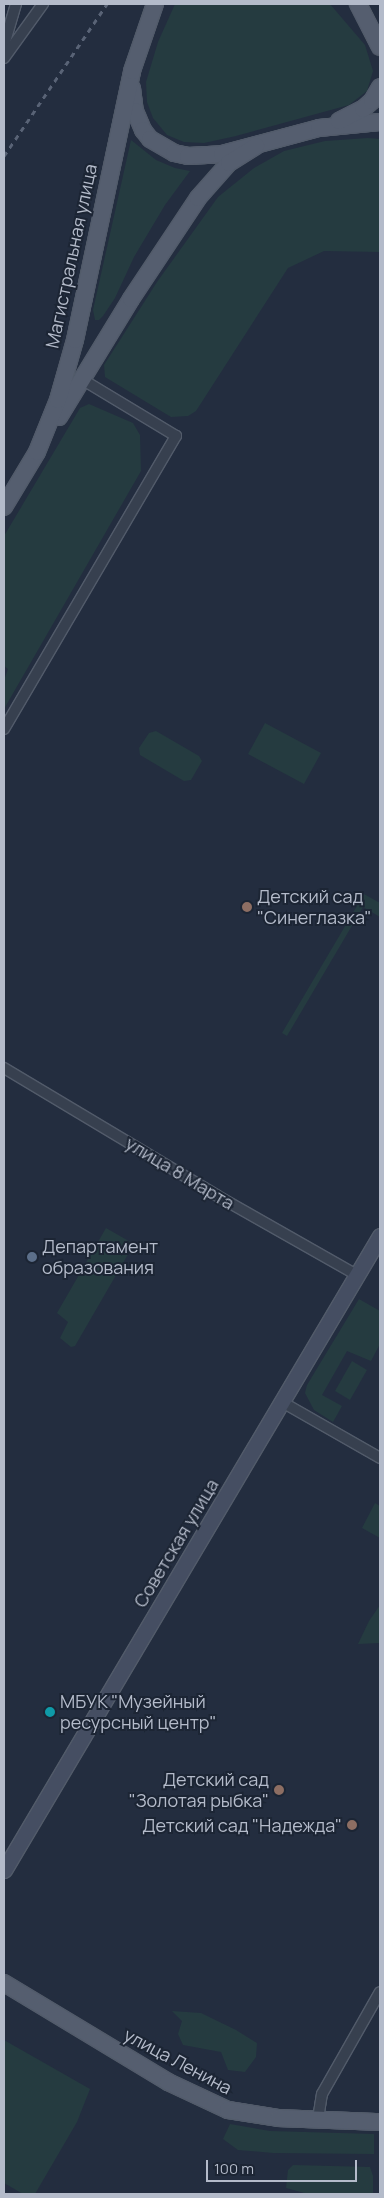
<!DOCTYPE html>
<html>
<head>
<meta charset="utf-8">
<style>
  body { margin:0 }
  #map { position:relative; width:384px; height:2198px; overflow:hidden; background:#232d3f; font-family:Manrope,sans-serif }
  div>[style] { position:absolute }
  .green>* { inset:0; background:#253b40 }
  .roads { filter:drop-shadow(1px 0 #525b6a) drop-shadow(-1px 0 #525b6a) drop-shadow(0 1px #525b6a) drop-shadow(0 -1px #525b6a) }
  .street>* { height:10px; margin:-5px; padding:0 5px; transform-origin:5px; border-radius:5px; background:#37404f }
  .secondary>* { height:15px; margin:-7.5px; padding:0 7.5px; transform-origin:7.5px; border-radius:7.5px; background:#454e62 }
  .primary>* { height:16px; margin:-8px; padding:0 8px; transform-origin:8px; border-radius:8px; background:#555e6f }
  .rail>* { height:3px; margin-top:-1.5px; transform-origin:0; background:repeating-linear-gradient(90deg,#596376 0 5px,transparent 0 10px) }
  .dots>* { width:14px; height:14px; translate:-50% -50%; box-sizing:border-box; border:2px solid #1c2534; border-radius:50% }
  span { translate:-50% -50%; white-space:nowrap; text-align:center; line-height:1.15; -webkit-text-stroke:4px #1c2534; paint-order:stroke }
  .street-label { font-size:18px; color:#b4bbca }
  .poi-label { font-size:18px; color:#b4bbca }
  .left { translate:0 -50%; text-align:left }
  .right { translate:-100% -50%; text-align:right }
  .frame { position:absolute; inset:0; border:5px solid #b4bbca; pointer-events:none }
  .scale { position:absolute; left:206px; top:2160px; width:151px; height:22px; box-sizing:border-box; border:2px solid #b4bbca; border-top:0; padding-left:6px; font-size:15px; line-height:18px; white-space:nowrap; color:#b4bbca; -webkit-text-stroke:4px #1c2534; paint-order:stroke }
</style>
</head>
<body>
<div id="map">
  <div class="green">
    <div style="clip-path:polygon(175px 4px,330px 4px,365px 45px,373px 71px,367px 91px,349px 105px,236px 136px,204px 143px,184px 142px,167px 135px,153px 118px,147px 102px,146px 82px,158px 42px)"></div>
    <div style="clip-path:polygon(368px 138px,380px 139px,380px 252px,324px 251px,288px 268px,196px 411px,188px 416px,171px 417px,105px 377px,104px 365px,157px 282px,218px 197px,254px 168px,284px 151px,325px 141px)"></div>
    <div style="clip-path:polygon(131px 140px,156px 160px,175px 168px,190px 171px,165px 205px,134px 257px,115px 298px,103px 316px,99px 320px,95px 320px,93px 310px)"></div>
    <div style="clip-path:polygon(89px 404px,133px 423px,140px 435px,141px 471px,4px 709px,4px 680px,8px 669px,4px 666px,4px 536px,80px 408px)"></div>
    <div style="clip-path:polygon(265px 723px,321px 753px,304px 784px,248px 754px)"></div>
    <div style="clip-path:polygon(156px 731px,199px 756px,202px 761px,191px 780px,184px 781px,140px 755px,139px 748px,149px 733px)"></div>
    <div style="clip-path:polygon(364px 894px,380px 903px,380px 917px,363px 907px,287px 1036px,282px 1033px)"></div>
    <div style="clip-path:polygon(106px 1228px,134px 1244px,75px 1346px,71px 1347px,60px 1338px,68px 1322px,57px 1313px)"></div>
    <div style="clip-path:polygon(359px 1299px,380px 1311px,380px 1344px,371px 1361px,347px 1351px,322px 1395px,342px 1406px,333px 1422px,314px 1410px,305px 1393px,307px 1385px)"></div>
    <div style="clip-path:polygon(352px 1361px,367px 1370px,350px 1400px,335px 1391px)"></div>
    <div style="clip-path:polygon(375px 1503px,380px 1506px,380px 1538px,362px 1528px)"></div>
    <div style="clip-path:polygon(380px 1605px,380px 1643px,358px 1644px,369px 1621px)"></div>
    <div style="clip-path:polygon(172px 2011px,201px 2013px,236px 2030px,257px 2043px,256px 2057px,245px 2072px,228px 2070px,221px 2052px,183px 2045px,178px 2034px,182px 2021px)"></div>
    <div style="clip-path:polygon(4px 2040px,90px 2089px,77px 2122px,35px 2194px,23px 2194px,4px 2183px)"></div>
    <div style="clip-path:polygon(230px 2124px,270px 2131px,374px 2134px,374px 2154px,273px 2153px,238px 2150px,223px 2139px)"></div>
    <div style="clip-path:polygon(293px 2165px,370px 2167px,373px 2176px,373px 2194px,308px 2194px,286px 2188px,288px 2170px)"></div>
  </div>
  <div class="roads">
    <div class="street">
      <div style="left:4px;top:45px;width:43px;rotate:-73.7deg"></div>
      <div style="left:4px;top:58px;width:67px;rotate:-54.2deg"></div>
      <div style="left:4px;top:729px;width:340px;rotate:-59.6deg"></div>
      <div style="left:176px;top:436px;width:109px;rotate:-148.9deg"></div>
      <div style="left:4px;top:1068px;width:247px;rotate:30.9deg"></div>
      <div style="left:216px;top:1195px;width:162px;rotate:29.6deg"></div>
      <div style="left:282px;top:1402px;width:113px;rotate:29.7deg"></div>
      <div style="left:318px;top:2119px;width:25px;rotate:-81deg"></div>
      <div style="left:322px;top:2094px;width:117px;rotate:-60.4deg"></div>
    </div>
    <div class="secondary">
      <div style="left:4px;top:1870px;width:737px;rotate:-59.33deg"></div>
    </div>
    <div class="primary">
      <div style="left:358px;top:4px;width:48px;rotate:62.9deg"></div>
      <div style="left:132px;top:88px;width:23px;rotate:83deg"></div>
      <div style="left:135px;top:111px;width:21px;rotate:67deg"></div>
      <div style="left:143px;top:130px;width:11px;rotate:52deg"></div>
      <div style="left:150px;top:139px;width:28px;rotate:30deg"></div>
      <div style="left:174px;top:153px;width:14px;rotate:12deg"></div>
      <div style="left:188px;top:156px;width:34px;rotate:-3deg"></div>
      <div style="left:222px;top:154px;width:100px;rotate:-15deg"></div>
      <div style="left:319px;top:128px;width:61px;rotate:-5.6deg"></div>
      <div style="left:339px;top:121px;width:27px;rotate:-27deg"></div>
      <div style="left:363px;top:109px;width:12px;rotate:-42deg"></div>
      <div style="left:372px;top:101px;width:16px;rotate:-60deg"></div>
      <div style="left:59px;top:417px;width:138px;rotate:-58.6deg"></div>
      <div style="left:131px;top:299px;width:121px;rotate:-56.4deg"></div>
      <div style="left:198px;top:198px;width:47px;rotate:-48.5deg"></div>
      <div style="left:229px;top:163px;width:32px;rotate:-32deg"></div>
      <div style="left:4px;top:507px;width:64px;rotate:-59deg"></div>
      <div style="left:37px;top:452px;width:56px;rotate:-68deg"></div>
      <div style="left:58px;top:400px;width:62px;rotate:-74.2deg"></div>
      <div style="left:75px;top:340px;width:275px;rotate:-78deg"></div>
      <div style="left:132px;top:71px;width:71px;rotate:-71.1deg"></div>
      <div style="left:4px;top:1983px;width:192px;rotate:31.1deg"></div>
      <div style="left:168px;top:2082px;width:66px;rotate:25deg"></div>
      <div style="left:228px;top:2110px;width:52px;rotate:8.9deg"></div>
      <div style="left:279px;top:2118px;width:101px;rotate:2.3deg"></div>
    </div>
  </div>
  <div class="rail">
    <div style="left:4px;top:156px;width:184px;rotate:-55.9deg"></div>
  </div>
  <div class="dots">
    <div style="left:247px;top:907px;background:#8d6e63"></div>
    <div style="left:32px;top:1257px;background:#5c6f8a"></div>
    <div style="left:50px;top:1712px;background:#0f9aa8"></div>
    <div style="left:279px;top:1790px;background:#8d6e63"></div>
    <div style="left:352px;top:1825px;background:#8d6e63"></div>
  </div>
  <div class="street-label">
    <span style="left:71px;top:256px;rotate:-78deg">Магистральная улица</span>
    <span style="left:180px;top:1173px;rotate:31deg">улица 8 Марта</span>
    <span style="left:176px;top:1543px;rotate:-59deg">Советская улица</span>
    <span style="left:178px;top:2061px;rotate:28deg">улица Ленина</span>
  </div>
  <div class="poi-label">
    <span class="left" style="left:257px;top:907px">Детский сад<br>"Синеглазка"</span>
    <span class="left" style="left:42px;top:1257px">Департамент<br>образования</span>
    <span class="left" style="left:60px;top:1712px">МБУК "Музейный<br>ресурсный центр"</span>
    <span class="right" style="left:269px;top:1790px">Детский сад<br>"Золотая рыбка"</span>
    <span class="right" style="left:342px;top:1825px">Детский сад "Надежда"</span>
  </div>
  <div class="frame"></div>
  <div class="scale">100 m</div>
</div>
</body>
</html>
